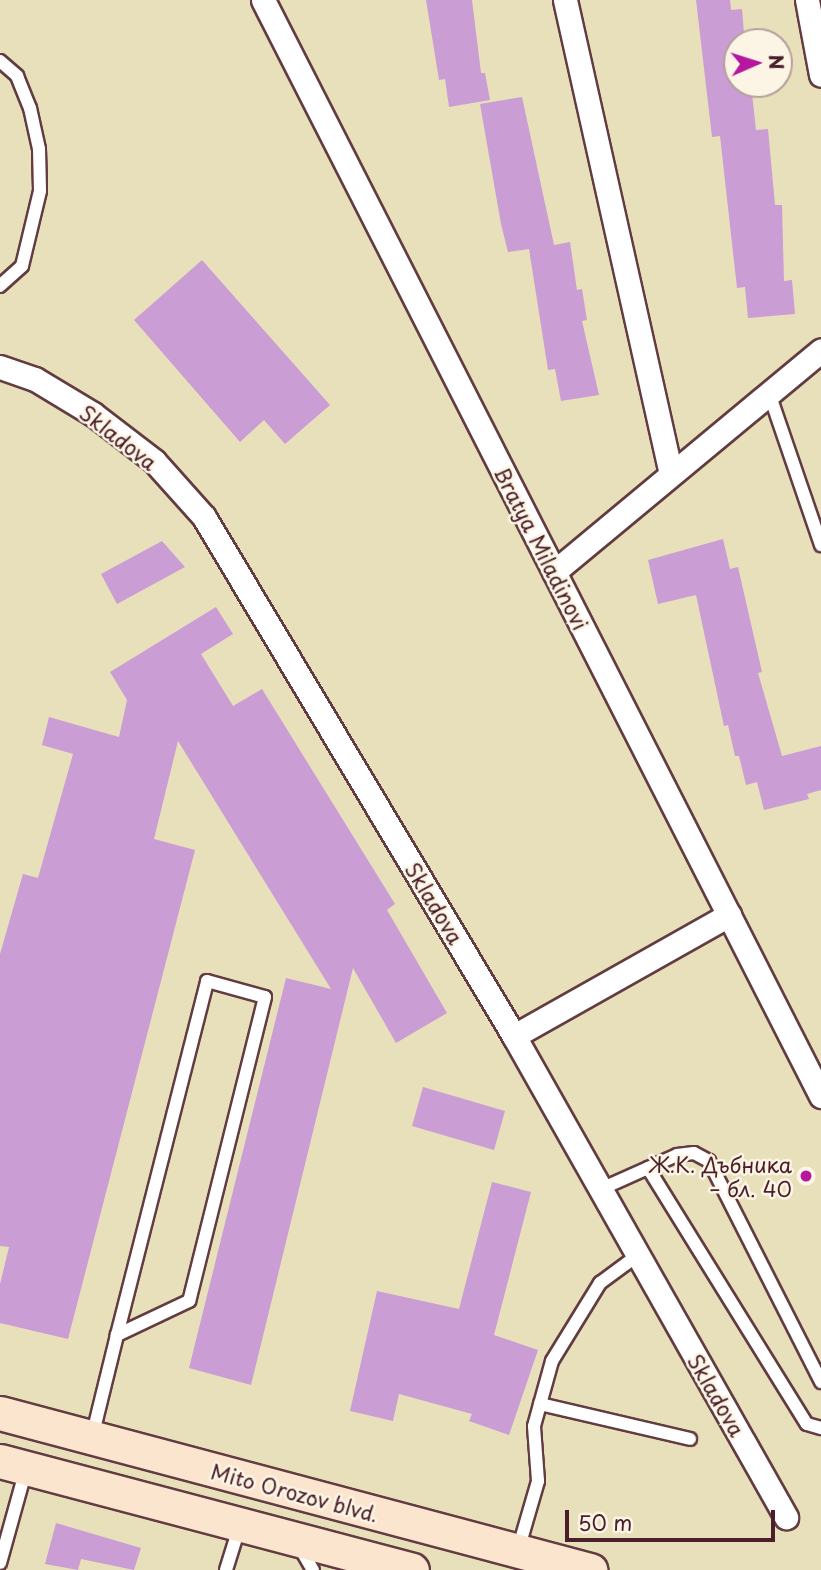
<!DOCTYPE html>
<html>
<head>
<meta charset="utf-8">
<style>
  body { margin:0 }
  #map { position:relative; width:821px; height:1570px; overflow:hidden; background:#e8e0bb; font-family:"Playpen Sans",sans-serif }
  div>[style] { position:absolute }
  .building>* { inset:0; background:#ca9dd4 }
  .roads { filter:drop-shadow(2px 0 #623c41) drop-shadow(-2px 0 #623c41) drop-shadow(0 2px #623c41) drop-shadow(0 -2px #623c41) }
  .lane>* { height:12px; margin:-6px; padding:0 6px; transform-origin:6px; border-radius:6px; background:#fff }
  .street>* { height:23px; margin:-11.5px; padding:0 11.5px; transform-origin:11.5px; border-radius:11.5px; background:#fff }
  .secondary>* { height:33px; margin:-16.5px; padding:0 16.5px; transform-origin:16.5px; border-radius:16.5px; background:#fbe5cf }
  .dots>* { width:19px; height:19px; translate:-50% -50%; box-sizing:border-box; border:4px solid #fcf5e5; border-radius:50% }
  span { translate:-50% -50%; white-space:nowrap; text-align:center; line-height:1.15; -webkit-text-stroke:5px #fcf5e5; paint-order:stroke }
  .street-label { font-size:21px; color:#4a1f2b }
  .poi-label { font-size:21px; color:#4a1f2b }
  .right { translate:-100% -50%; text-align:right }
  .north { position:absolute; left:723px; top:28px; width:70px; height:70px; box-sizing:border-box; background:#fcf5e5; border:2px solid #b59f9b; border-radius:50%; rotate:87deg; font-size:19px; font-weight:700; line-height:28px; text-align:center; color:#4a1f2b }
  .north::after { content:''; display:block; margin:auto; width:24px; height:32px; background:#b5179e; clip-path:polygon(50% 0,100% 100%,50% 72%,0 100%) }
  .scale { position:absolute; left:565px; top:1510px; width:210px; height:32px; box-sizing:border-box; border:4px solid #4a1f2b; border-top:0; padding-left:9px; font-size:21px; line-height:24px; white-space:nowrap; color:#4a1f2b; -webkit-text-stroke:5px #fcf5e5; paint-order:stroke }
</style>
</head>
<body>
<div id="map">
  <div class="building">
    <div style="clip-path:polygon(426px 0,472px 0,481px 73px,485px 73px,490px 100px,449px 107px,445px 79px,439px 80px)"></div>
    <div style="clip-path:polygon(696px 0,730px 0,731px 10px,742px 9px,744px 34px,739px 35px,737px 42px,737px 84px,751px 84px,756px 130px,768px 129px,775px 205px,782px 205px,784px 281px,792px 280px,795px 314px,748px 318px,745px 287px,737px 288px,720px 136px,712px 137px)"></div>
    <div style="clip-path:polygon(522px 97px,554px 245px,570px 242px,577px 290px,582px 289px,587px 320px,582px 321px,599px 395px,561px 401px,555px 369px,548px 370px,529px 249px,508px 252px,501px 224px,480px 104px)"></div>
    <div style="clip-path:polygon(202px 260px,330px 405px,285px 444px,264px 420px,240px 442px,134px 320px)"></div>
    <div style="clip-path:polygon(723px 539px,730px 569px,738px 567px,762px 672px,758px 673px,782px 756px,821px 746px,821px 790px,807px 794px,809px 799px,764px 810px,757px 782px,746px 785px,739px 756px,735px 756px,728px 725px,724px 726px,696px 595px,658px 604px,648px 560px)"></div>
    <div style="clip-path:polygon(162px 541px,185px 567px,117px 604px,101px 574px)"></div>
    <div style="clip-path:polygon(216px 607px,233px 634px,201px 654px,233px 706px,262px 689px,395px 904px,387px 910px,447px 1013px,396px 1043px,353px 968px,251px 1385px,189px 1368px,286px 978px,331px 989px,178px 741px,154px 839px,195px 850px,68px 1339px,0 1323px,0 1284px,9px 1247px,0 1246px,0 954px,23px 874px,38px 878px,73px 754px,42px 745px,49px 717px,119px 737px,127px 700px,110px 672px)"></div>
    <div style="clip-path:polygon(423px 1087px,505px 1111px,494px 1150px,412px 1126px)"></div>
    <div style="clip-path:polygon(492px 1182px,531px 1192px,494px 1335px,538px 1350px,509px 1435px,469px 1421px,472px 1414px,399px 1394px,393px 1421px,350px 1411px,377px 1291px,459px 1309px)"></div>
    <div style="clip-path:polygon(56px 1523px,141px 1548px,134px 1570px,81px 1559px,78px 1570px,45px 1564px)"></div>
  </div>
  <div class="roads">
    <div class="lane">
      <div style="left:0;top:61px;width:23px;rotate:41deg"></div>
      <div style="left:17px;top:76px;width:35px;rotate:68deg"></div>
      <div style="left:30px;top:108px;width:42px;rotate:77.6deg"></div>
      <div style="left:39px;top:149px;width:42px;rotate:88.6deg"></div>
      <div style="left:40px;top:191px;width:77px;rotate:103.5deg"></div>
      <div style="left:22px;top:266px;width:30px;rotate:138deg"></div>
      <div style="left:769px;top:393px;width:161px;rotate:71.1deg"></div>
      <div style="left:648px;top:1168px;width:301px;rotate:58.2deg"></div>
      <div style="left:807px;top:1424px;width:15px;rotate:16deg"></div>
      <div style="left:601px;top:1189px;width:83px;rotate:-24.1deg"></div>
      <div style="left:677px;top:1155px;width:17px;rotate:-7deg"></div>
      <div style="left:694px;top:1153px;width:17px;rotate:28deg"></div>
      <div style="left:709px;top:1161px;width:248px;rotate:63.1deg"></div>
      <div style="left:540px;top:1404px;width:154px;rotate:13.1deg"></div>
      <div style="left:92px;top:1437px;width:105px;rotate:-76.2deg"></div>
      <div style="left:117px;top:1335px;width:365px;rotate:-75.7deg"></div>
      <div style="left:207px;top:981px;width:60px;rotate:15.4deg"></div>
      <div style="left:265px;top:997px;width:313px;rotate:104deg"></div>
      <div style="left:189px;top:1301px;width:80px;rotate:154.7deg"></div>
      <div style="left:299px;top:1546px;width:28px;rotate:60deg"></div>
      <div style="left:518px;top:1550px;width:72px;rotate:-73.8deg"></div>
      <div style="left:538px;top:1481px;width:55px;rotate:-94.2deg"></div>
      <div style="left:534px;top:1426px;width:67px;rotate:-74.5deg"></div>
      <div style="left:552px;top:1361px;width:92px;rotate:-58.4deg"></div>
      <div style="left:600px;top:1283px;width:47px;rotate:-36.4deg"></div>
      <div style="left:0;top:1563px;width:98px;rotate:-74.5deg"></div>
      <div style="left:226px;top:1570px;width:47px;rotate:-72.7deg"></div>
    </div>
    <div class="street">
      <div style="left:263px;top:0;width:1230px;rotate:63.02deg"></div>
      <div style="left:565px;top:0;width:485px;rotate:77.4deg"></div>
      <div style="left:807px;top:0;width:76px;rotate:79.4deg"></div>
      <div style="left:0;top:367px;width:37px;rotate:19deg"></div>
      <div style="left:35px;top:379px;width:68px;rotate:31.1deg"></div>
      <div style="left:93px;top:414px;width:77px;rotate:37.6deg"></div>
      <div style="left:154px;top:461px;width:75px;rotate:48.2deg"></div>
      <div style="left:204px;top:517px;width:605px;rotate:59.15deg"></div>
      <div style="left:514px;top:1036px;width:553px;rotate:60.51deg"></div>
      <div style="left:554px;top:572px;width:347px;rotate:-39.7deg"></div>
      <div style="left:514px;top:1036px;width:247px;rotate:-29.4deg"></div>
    </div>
    <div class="secondary">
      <div style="left:0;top:1413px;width:611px;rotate:14.9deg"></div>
      <div style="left:0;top:1461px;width:426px;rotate:14.8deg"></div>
    </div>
  </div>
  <div class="dots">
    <div style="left:806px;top:1176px;background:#b5179e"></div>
  </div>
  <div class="street-label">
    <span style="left:119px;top:437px;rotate:38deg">Skladova</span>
    <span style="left:542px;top:548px;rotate:63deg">Bratya Miladinovi</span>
    <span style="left:435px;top:903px;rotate:59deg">Skladova</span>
    <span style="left:717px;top:1395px;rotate:60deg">Skladova</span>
    <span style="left:295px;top:1492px;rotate:15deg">Mito Orozov blvd.</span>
  </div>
  <div class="poi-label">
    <span class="right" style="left:792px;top:1176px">Ж.К. Дъбника<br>– бл. 40</span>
  </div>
  <div class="north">N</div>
  <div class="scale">50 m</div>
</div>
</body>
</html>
